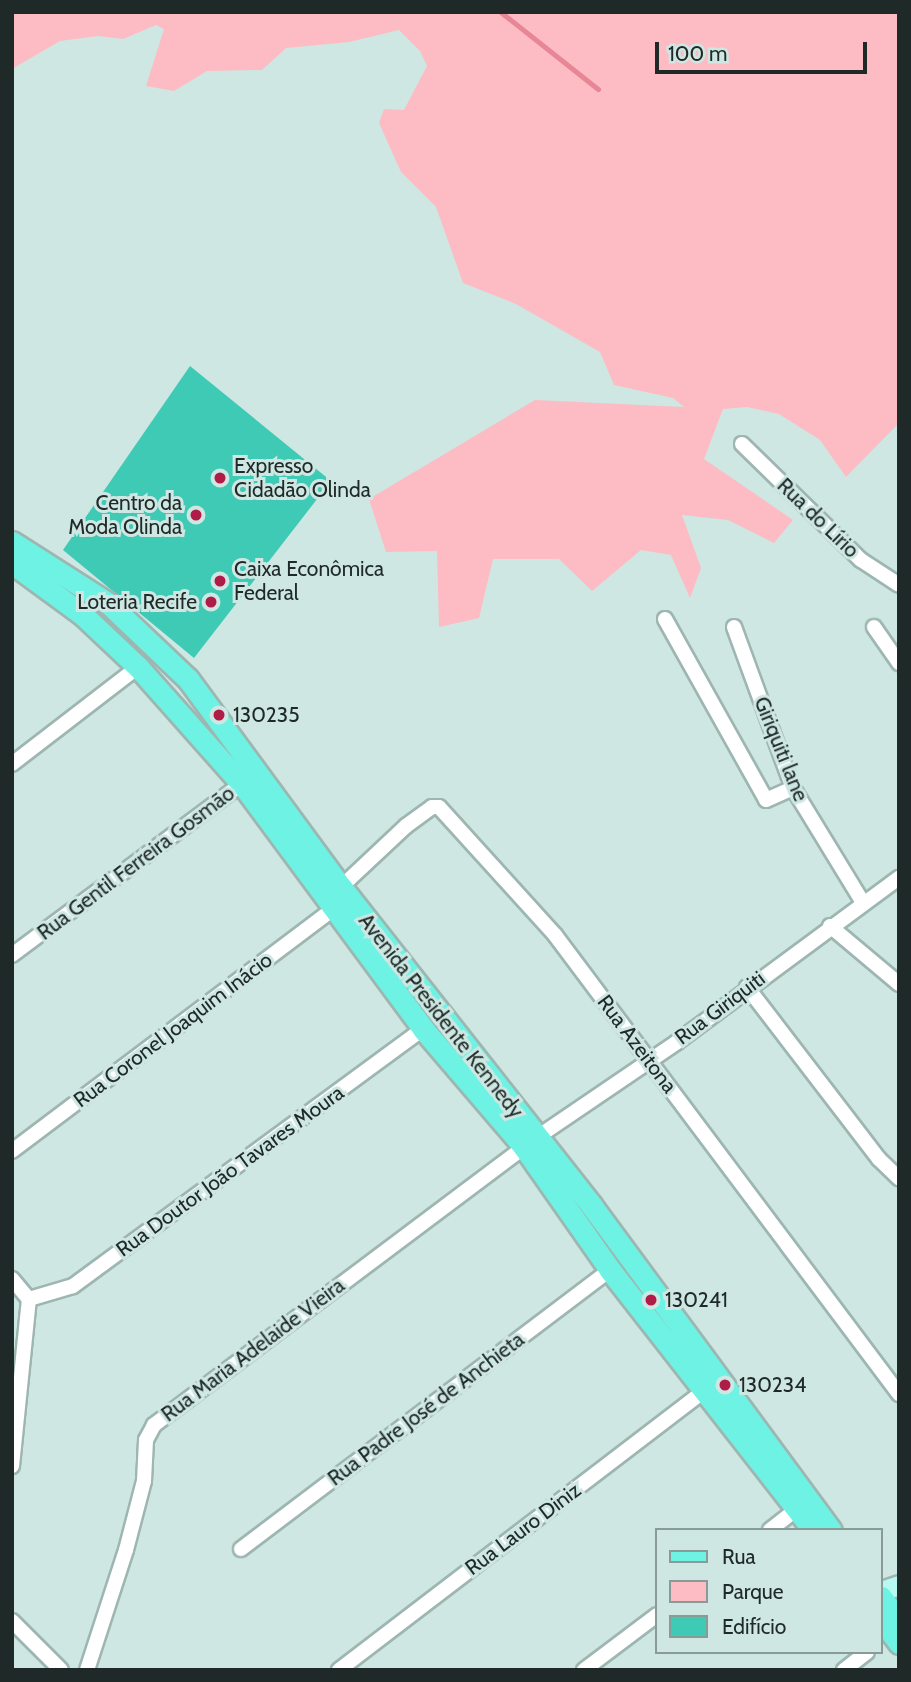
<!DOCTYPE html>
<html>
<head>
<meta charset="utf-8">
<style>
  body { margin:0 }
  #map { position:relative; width:911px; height:1682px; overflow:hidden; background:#cee7e2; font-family:Cabin,sans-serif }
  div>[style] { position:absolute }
  .green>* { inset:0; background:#fdbcc3 }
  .stream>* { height:4.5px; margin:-2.25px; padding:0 2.25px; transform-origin:2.25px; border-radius:2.25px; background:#e78694 }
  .building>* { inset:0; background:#3fcab6 }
  .roads { filter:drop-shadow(2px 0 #9eb6b1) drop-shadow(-2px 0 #9eb6b1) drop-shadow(0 2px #9eb6b1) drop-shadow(0 -2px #9eb6b1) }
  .street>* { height:14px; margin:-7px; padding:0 7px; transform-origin:7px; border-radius:7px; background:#fff }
  .secondary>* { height:19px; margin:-9.5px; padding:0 9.5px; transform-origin:9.5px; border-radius:9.5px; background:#b7f8f1 }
  .primary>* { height:21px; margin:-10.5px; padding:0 10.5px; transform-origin:10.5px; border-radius:10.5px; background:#6ef2e3 }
  .dots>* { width:19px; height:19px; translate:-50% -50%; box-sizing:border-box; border:4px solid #cee7e2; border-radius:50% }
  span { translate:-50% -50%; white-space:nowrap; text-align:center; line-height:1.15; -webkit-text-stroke:6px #cee7e2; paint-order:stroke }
  .poi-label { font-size:21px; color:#1f2927 }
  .left { translate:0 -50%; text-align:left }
  .right { translate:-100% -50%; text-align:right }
  .street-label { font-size:21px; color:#1f2927 }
  .frame { position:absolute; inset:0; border:14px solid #1f2927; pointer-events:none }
  .legend { position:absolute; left:655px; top:1528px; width:228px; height:126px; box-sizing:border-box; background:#cee7e2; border:2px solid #889b97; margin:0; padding:9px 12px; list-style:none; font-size:21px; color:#1f2927 }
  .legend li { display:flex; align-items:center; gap:14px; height:35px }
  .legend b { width:35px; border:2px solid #889b97 }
  .scale { position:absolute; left:655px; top:42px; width:212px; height:32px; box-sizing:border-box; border:4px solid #1f2927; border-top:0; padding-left:9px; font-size:21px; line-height:24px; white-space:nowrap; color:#1f2927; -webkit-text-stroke:5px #cee7e2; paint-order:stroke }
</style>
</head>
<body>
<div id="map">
  <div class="green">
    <div style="clip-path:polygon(12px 12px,899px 12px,899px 423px,846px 477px,820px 440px,779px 414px,747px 407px,723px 409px,704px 459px,793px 520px,774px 543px,728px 520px,682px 515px,701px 568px,690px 598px,671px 555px,641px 550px,592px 591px,559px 559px,493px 559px,479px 618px,439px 627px,437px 551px,386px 552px,369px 499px,535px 400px,684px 407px,673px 398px,614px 385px,600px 352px,516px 304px,463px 283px,436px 207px,401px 172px,379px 123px,384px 109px,404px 110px,427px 66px,420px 51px,399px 30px,349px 42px,286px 48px,262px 70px,207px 71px,174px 91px,146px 86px,164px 29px,156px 25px,123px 39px,98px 36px,60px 41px,12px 69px)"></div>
  </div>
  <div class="stream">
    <div style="left:501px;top:12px;width:124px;rotate:38.4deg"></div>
  </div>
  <div class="building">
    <div style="clip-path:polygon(190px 366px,331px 481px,194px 658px,63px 550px)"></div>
  </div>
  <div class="roads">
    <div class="street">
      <div style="left:742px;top:444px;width:166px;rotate:44.3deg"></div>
      <div style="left:861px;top:560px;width:45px;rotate:33.3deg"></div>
      <div style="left:665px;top:619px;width:207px;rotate:60.8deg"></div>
      <div style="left:766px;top:800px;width:30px;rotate:-24deg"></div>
      <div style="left:734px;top:627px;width:171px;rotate:69.9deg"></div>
      <div style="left:793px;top:788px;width:132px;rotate:58.6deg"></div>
      <div style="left:874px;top:627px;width:44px;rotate:55.2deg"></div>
      <div style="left:12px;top:764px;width:159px;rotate:-37.6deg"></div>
      <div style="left:341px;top:887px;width:89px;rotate:-43.2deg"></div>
      <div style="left:406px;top:826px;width:32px;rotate:-36deg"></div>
      <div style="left:432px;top:807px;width:7px"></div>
      <div style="left:439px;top:807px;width:173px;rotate:47.8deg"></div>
      <div style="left:555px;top:935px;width:574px;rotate:53.15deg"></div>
      <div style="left:830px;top:926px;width:90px;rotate:40deg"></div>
      <div style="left:12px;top:955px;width:293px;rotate:-36.7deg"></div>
      <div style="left:747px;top:987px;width:217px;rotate:52.5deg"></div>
      <div style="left:879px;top:1159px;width:28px;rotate:44deg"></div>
      <div style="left:536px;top:1138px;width:171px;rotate:-34.2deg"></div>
      <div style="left:677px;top:1042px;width:276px;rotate:-36.5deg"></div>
      <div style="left:12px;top:1151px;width:402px;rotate:-37deg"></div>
      <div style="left:12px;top:1279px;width:26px;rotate:50deg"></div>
      <div style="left:29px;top:1299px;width:46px;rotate:-16.5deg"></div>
      <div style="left:73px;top:1286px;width:434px;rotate:-36.3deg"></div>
      <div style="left:12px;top:1466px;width:168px;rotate:-84.2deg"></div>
      <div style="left:770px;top:1530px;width:34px;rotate:-38deg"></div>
      <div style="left:241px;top:1549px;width:463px;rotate:-37.1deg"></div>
      <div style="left:12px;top:1621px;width:69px;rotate:45deg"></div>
      <div style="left:87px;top:1670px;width:126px;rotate:-72deg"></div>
      <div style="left:126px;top:1550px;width:71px;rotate:-75.4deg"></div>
      <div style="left:144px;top:1481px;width:41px;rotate:-87.2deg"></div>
      <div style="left:146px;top:1440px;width:17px;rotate:-62deg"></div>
      <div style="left:154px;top:1425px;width:463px;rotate:-36.9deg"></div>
      <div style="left:339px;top:1670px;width:462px;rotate:-37.4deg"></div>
      <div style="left:584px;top:1670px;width:91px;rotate:-37deg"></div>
      <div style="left:844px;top:1670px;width:29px;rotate:-38deg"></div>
    </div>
    <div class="secondary">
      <div style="left:881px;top:1591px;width:19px;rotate:-18deg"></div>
    </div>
    <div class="primary">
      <div style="left:12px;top:542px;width:115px;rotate:32.6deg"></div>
      <div style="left:109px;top:604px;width:109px;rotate:43.5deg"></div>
      <div style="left:188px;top:679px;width:258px;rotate:53.7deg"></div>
      <div style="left:341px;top:887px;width:405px;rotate:51.8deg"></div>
      <div style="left:591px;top:1205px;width:404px;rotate:53.6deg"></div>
      <div style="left:12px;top:563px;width:88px;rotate:36.2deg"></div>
      <div style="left:83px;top:615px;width:76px;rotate:43.4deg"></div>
      <div style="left:138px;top:667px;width:157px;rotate:48.4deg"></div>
      <div style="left:242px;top:784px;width:305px;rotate:53.5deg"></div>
      <div style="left:423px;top:1029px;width:155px;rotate:49.4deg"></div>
      <div style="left:524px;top:1147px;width:150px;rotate:55deg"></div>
      <div style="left:610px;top:1270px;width:330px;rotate:52deg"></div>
      <div style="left:881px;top:1597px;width:30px;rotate:53deg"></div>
      <div style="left:881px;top:1619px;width:30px;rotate:53deg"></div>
    </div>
  </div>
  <div class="dots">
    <div style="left:220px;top:478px;background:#af1c47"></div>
    <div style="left:196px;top:515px;background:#af1c47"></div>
    <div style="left:220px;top:581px;background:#af1c47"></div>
    <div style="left:211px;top:602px;background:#af1c47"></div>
    <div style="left:219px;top:715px;background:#af1c47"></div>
    <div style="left:651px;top:1300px;background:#af1c47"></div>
    <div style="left:725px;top:1385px;background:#af1c47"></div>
  </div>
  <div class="poi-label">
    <span class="left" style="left:234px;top:478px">Expresso<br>Cidadão Olinda</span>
    <span class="right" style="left:182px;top:515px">Centro da<br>Moda Olinda</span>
    <span class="left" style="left:234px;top:581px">Caixa Econômica<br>Federal</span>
    <span class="right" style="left:197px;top:602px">Loteria Recife</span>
    <span class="left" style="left:233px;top:715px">130235</span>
    <span class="left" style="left:665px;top:1300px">130241</span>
    <span class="left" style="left:739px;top:1385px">130234</span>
  </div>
  <div class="street-label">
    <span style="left:818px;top:518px;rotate:44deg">Rua do Lírio</span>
    <span style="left:781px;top:749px;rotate:68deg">Giriquiti lane</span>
    <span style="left:136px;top:863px;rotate:-37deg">Rua Gentil Ferreira Gosmão</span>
    <span style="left:720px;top:1008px;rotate:-37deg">Rua Giriquiti</span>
    <span style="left:441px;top:1016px;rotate:52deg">Avenida Presidente Kennedy</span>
    <span style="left:173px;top:1030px;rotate:-37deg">Rua Coronel Joaquim Inácio</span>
    <span style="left:637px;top:1044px;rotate:53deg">Rua Azeitona</span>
    <span style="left:230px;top:1171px;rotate:-36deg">Rua Doutor João Tavares Moura</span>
    <span style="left:253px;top:1350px;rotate:-37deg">Rua Maria Adelaide Vieira</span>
    <span style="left:426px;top:1409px;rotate:-37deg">Rua Padre José de Anchieta</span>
    <span style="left:523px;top:1529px;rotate:-37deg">Rua Lauro Diniz</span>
  </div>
  <div class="frame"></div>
  <ul class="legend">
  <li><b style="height:9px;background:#6ef2e3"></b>Rua</li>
  <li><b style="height:19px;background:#fdbcc3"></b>Parque</li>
  <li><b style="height:19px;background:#3fcab6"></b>Edifício</li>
  </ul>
  <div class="scale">100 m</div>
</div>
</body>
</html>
